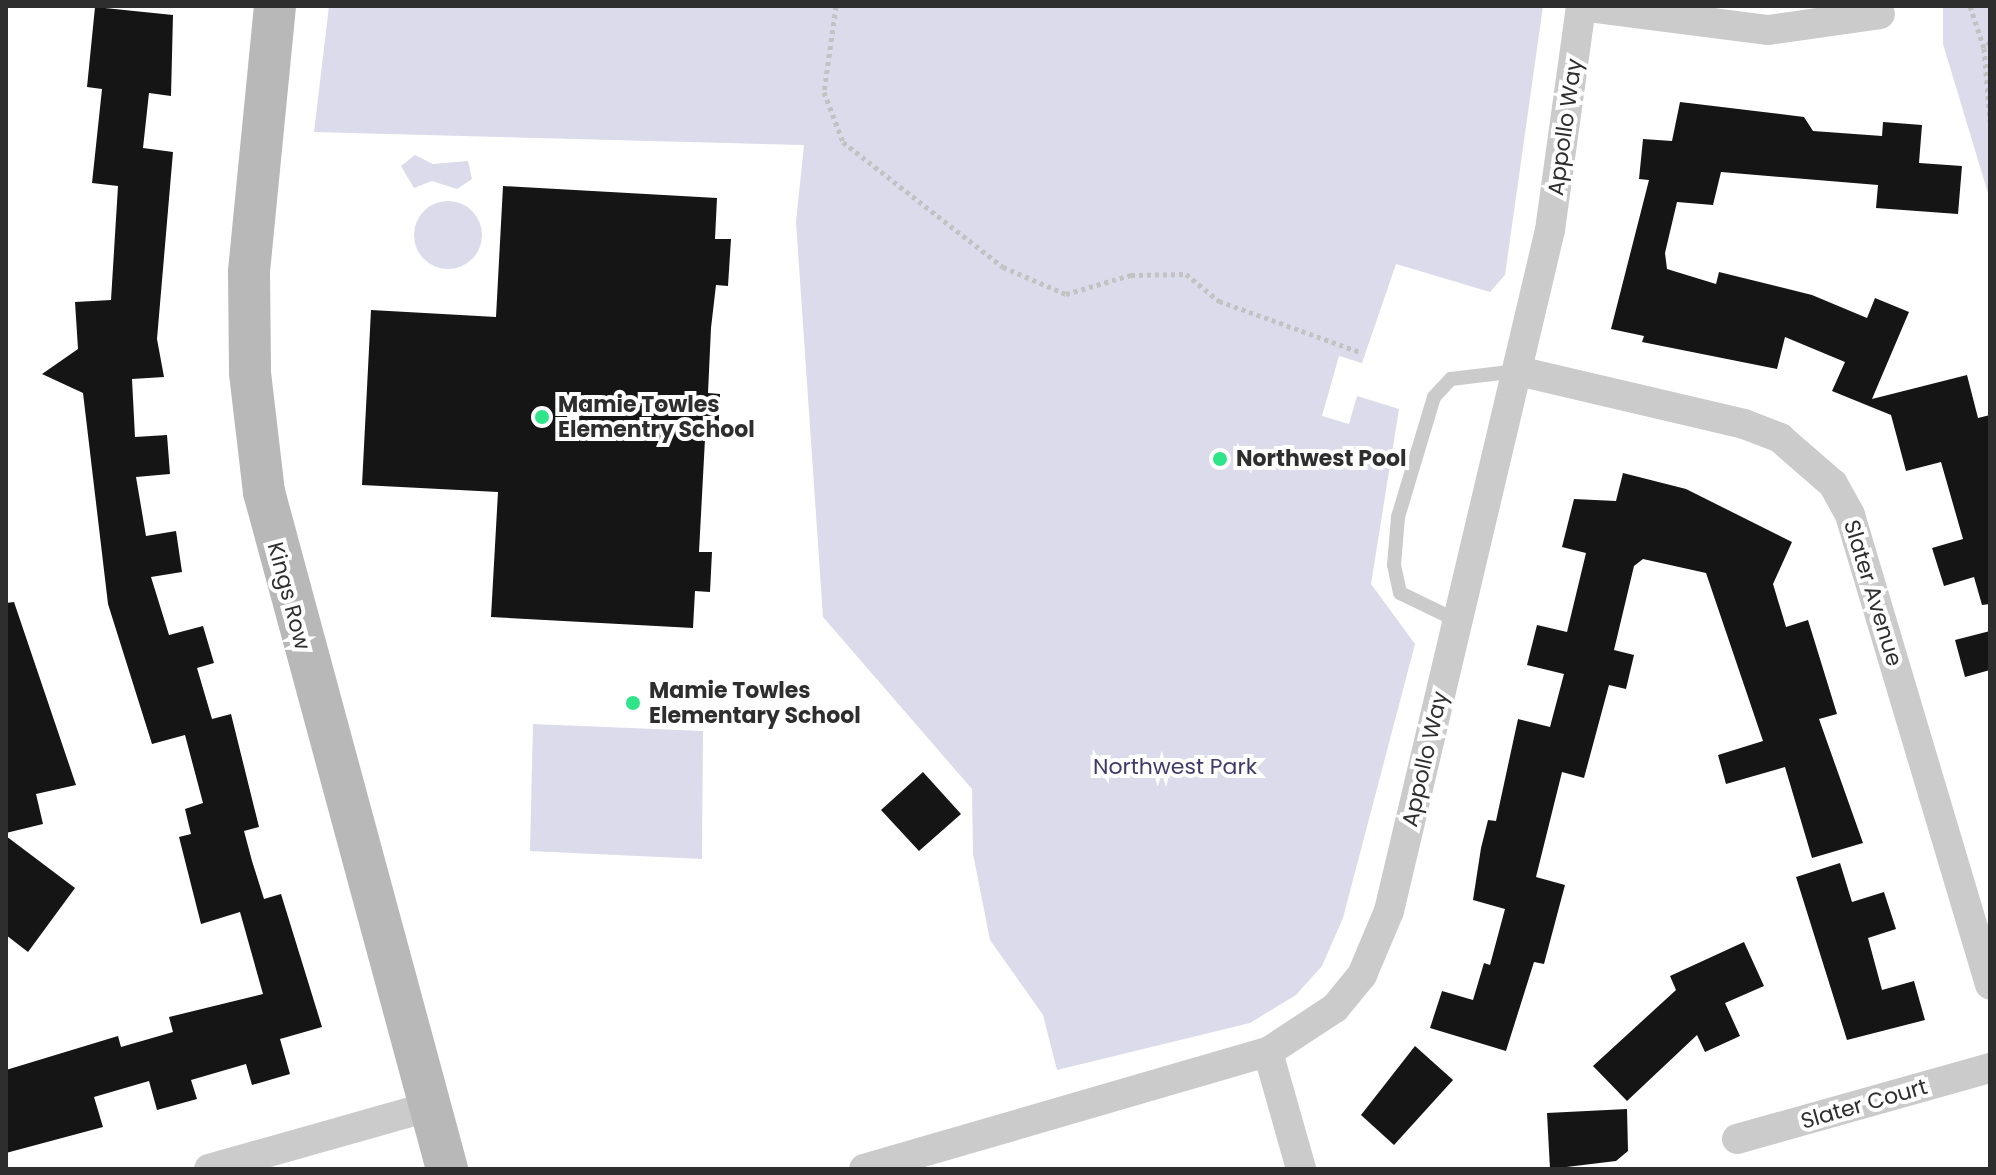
<!DOCTYPE html>
<html>
<head>
<meta charset="utf-8">
<style>
  body { margin:0 }
  #map { position:relative; width:1996px; height:1175px; overflow:hidden; background:#fff; font-family:Poppins,sans-serif }
  div>[style] { position:absolute }
  .green>* { inset:0; background:#dbdbeb }
  .round { border-radius:50% }
  .building>* { inset:0; background:#151515 }
  .path>* { height:5px; margin-top:-2.5px; transform-origin:0; background:repeating-linear-gradient(90deg,#c2c2c2 0 4px,transparent 0 8px) }
  .service>* { height:14px; margin:-7px; padding:0 7px; transform-origin:7px; border-radius:7px; background:#cbcbcb }
  .minor>* { height:30px; margin:-15px; padding:0 15px; transform-origin:15px; border-radius:15px; background:#cbcbcb }
  .secondary>* { height:42px; margin:-21px; padding:0 21px; transform-origin:21px; border-radius:21px; background:#b8b8b8 }
  .dots>* { width:22px; height:22px; translate:-50% -50%; box-sizing:border-box; border:4px solid #fff; border-radius:50% }
  span { translate:-50% -50%; white-space:nowrap; text-align:center; line-height:1.15; -webkit-text-stroke:8px #fff; paint-order:stroke }
  .street-label { font-size:22px; color:#2e2e2e }
  .poi-label { font-size:22px; color:#2e2e2e; font-weight:700 }
  .left { translate:0 -50%; text-align:left }
  .park-label { font-size:22px; color:#403b69 }
  .frame { position:absolute; inset:0; border:8px solid #2e2e2e; pointer-events:none }
</style>
</head>
<body>
<div id="map">
  <div class="green">
    <div style="clip-path:polygon(329px 6px,1543px 6px,1505px 275px,1490px 292px,1396px 264px,1362px 363px,1339px 356px,1322px 416px,1349px 424px,1357px 396px,1399px 409px,1371px 584px,1415px 644px,1343px 918px,1322px 966px,1296px 995px,1250px 1023px,1057px 1070px,1043px 1015px,990px 940px,973px 854px,972px 789px,823px 617px,796px 222px,804px 145px,314px 132px)"></div>
    <div style="clip-path:polygon(1943px 6px,1990px 6px,1990px 200px,1943px 44px)"></div>
    <div style="clip-path:polygon(415px 155px,433px 164px,468px 161px,472px 179px,457px 189px,432px 181px,414px 188px,401px 166px)"></div>
    <div class="round" style="left:414px;top:201px;width:68px;height:68px"></div>
    <div style="clip-path:polygon(533px 724px,703px 731px,702px 859px,530px 851px)"></div>
  </div>
  <div class="building">
    <div style="clip-path:polygon(95px 7px,173px 15px,171px 96px,149px 93px,143px 148px,173px 152px,157px 339px,164px 377px,132px 379px,135px 437px,167px 435px,170px 474px,136px 477px,146px 536px,176px 531px,182px 572px,151px 577px,169px 635px,203px 626px,214px 663px,197px 668px,212px 719px,231px 714px,259px 827px,244px 831px,252px 861px,264px 899px,281px 894px,322px 1027px,280px 1039px,290px 1074px,252px 1085px,246px 1064px,191px 1080px,197px 1099px,157px 1110px,149px 1081px,94px 1097px,103px 1127px,6px 1153px,6px 1070px,118px 1036px,121px 1047px,173px 1032px,169px 1017px,263px 994px,240px 912px,201px 924px,179px 837px,191px 834px,185px 809px,203px 803px,185px 735px,152px 744px,108px 604px,83px 393px,42px 374px,78px 349px,75px 302px,111px 300px,118px 186px,92px 183px,102px 89px,87px 87px)"></div>
    <div style="clip-path:polygon(1680px 102px,1804px 117px,1813px 131px,1882px 136px,1883px 122px,1922px 125px,1919px 163px,1962px 166px,1958px 214px,1876px 208px,1878px 185px,1721px 172px,1713px 205px,1677px 202px,1665px 253px,1667px 269px,1716px 284px,1719px 272px,1812px 295px,1867px 318px,1875px 298px,1909px 312px,1872px 399px,1967px 375px,1978px 418px,1990px 415px,1990px 604px,1982px 605px,1974px 577px,1944px 586px,1932px 548px,1963px 539px,1941px 462px,1906px 471px,1891px 415px,1832px 391px,1845px 362px,1785px 337px,1777px 369px,1642px 342px,1644px 336px,1611px 329px,1649px 180px,1639px 179px,1643px 139px,1672px 141px)"></div>
    <div style="clip-path:polygon(503px 186px,717px 198px,715px 239px,731px 239px,728px 286px,716px 285px,711px 328px,708px 393px,720px 394px,718px 440px,705px 439px,699px 552px,712px 552px,710px 592px,695px 591px,693px 628px,491px 617px,498px 492px,362px 485px,371px 310px,496px 317px)"></div>
    <div style="clip-path:polygon(1623px 473px,1686px 489px,1792px 542px,1773px 584px,1786px 627px,1808px 620px,1837px 714px,1819px 719px,1863px 843px,1812px 858px,1785px 767px,1726px 784px,1718px 755px,1763px 741px,1706px 573px,1643px 559px,1634px 566px,1614px 650px,1634px 655px,1626px 689px,1609px 685px,1584px 778px,1562px 772px,1536px 877px,1565px 885px,1544px 964px,1534px 962px,1506px 1051px,1430px 1028px,1442px 991px,1473px 1000px,1484px 963px,1490px 965px,1505px 909px,1473px 900px,1481px 848px,1488px 820px,1496px 821px,1518px 719px,1550px 727px,1564px 674px,1527px 665px,1537px 625px,1567px 632px,1586px 553px,1562px 547px,1574px 499px,1616px 501px)"></div>
    <div style="clip-path:polygon(14px 602px,76px 785px,36px 794px,43px 824px,6px 833px,6px 603px)"></div>
    <div style="clip-path:polygon(1990px 631px,1990px 670px,1965px 677px,1955px 640px)"></div>
    <div style="clip-path:polygon(923px 772px,961px 814px,919px 851px,881px 810px)"></div>
    <div style="clip-path:polygon(6px 836px,75px 888px,28px 952px,6px 935px)"></div>
    <div style="clip-path:polygon(1840px 863px,1852px 902px,1884px 892px,1896px 929px,1868px 938px,1882px 990px,1914px 981px,1925px 1020px,1847px 1040px,1796px 877px)"></div>
    <div style="clip-path:polygon(1744px 942px,1764px 986px,1725px 1003px,1740px 1036px,1705px 1052px,1697px 1035px,1627px 1101px,1593px 1066px,1676px 990px,1670px 976px)"></div>
    <div style="clip-path:polygon(1415px 1046px,1453px 1080px,1394px 1145px,1361px 1115px)"></div>
    <div style="clip-path:polygon(1627px 1109px,1628px 1151px,1616px 1161px,1550px 1169px,1547px 1113px)"></div>
  </div>
  <div class="path">
    <div style="left:836px;top:6px;width:87px;rotate:97.9deg"></div>
    <div style="left:824px;top:92px;width:53px;rotate:69.2deg"></div>
    <div style="left:843px;top:142px;width:203px;rotate:38deg"></div>
    <div style="left:1003px;top:267px;width:69px;rotate:23.2deg"></div>
    <div style="left:1066px;top:294px;width:68px;rotate:-16.3deg"></div>
    <div style="left:1131px;top:275px;width:55px;rotate:-1deg"></div>
    <div style="left:1186px;top:274px;width:43px;rotate:39.3deg"></div>
    <div style="left:1219px;top:301px;width:150px;rotate:19.9deg"></div>
    <div style="left:1970px;top:6px;width:44px;rotate:71.6deg"></div>
    <div style="left:1990px;top:42px;width:8px;rotate:135deg"></div>
    <div style="left:1984px;top:48px;width:73px;rotate:85.3deg"></div>
  </div>
  <div class="service">
    <div style="left:1458px;top:621px;width:64px;rotate:-154.2deg"></div>
    <div style="left:1400px;top:593px;width:29px;rotate:-102deg"></div>
    <div style="left:1394px;top:565px;width:48px;rotate:-85.2deg"></div>
    <div style="left:1398px;top:517px;width:125px;rotate:-73.3deg"></div>
    <div style="left:1434px;top:397px;width:25px;rotate:-47deg"></div>
    <div style="left:1451px;top:379px;width:67px;rotate:-6.8deg"></div>
  </div>
  <div class="minor">
    <div style="left:1518px;top:371px;width:232px;rotate:13.2deg"></div>
    <div style="left:1744px;top:424px;width:39px;rotate:21deg"></div>
    <div style="left:1780px;top:438px;width:70px;rotate:41deg"></div>
    <div style="left:1833px;top:484px;width:35px;rotate:61deg"></div>
    <div style="left:1850px;top:515px;width:490px;rotate:73.4deg"></div>
    <div style="left:1268px;top:1052px;width:122px;rotate:74.2deg"></div>
    <div style="left:1737px;top:1139px;width:263px;rotate:-15.7deg"></div>
    <div style="left:209px;top:1169px;width:231px;rotate:-15.8deg"></div>
    <div style="left:864px;top:1169px;width:421px;rotate:-16.2deg"></div>
    <div style="left:1268px;top:1052px;width:80px;rotate:-33.3deg"></div>
    <div style="left:1335px;top:1008px;width:43px;rotate:-50.7deg"></div>
    <div style="left:1362px;top:975px;width:69px;rotate:-67.1deg"></div>
    <div style="left:1389px;top:911px;width:700px;rotate:-76.7deg"></div>
    <div style="left:1550px;top:230px;width:226px;rotate:-82.1deg"></div>
    <div style="left:1581px;top:6px;width:189px;rotate:7.3deg"></div>
    <div style="left:1768px;top:30px;width:113px;rotate:-8.1deg"></div>
  </div>
  <div class="secondary">
    <div style="left:275px;top:6px;width:267px;rotate:95.6deg"></div>
    <div style="left:249px;top:272px;width:101px;rotate:89.4deg"></div>
    <div style="left:250px;top:373px;width:120px;rotate:83.3deg"></div>
    <div style="left:264px;top:492px;width:701px;rotate:74.87deg"></div>
  </div>
  <div class="dots">
    <div style="left:542px;top:417px;background:#2fe589"></div>
    <div style="left:1220px;top:459px;background:#2fe589"></div>
    <div style="left:633px;top:703px;background:#2fe589"></div>
  </div>
  <div class="street-label">
    <span style="left:1565px;top:127px;rotate:-82deg">Appollo Way</span>
    <span style="left:1873px;top:593px;rotate:73deg">Slater Avenue</span>
    <span style="left:289px;top:596px;rotate:75deg">Kings Row</span>
    <span style="left:1425px;top:759px;rotate:-77deg">Appollo Way</span>
    <span style="left:1864px;top:1104px;rotate:-16deg">Slater Court</span>
  </div>
  <div class="poi-label">
    <span class="left" style="left:558px;top:417px">Mamie Towles<br>Elementry School</span>
    <span class="left" style="left:1236px;top:459px">Northwest Pool</span>
    <span class="left" style="left:649px;top:703px">Mamie Towles<br>Elementary School</span>
  </div>
  <div class="park-label">
    <span style="left:1175px;top:767px">Northwest Park</span>
  </div>
  <div class="frame"></div>
</div>
</body>
</html>
